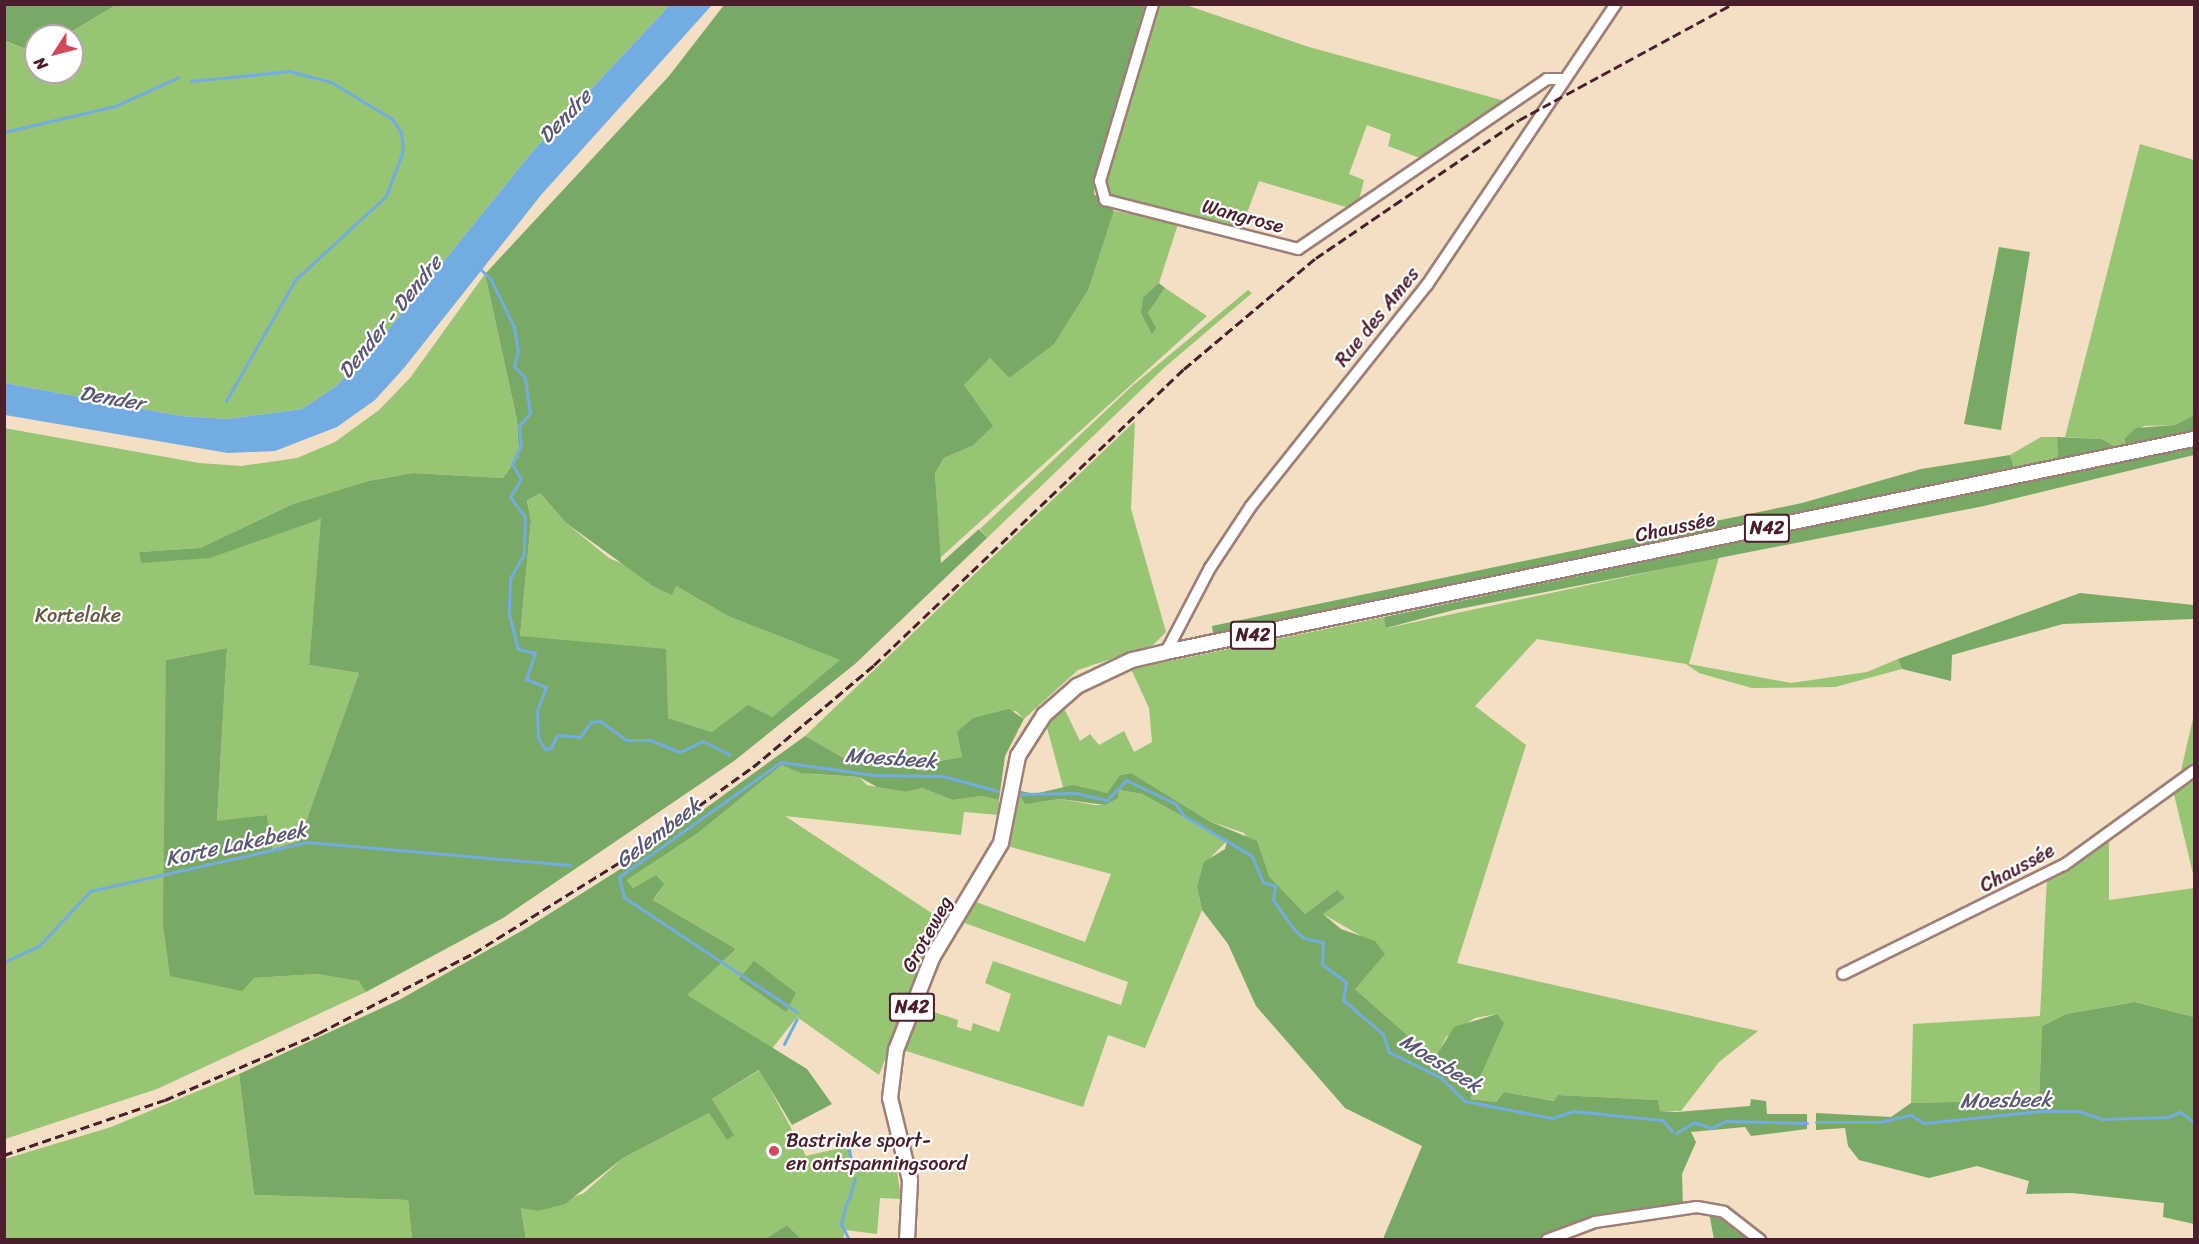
<!DOCTYPE html>
<html>
<head>
<meta charset="utf-8">
<style>
  body { margin:0 }
  #map { position:relative; width:2199px; height:1244px; overflow:hidden; background:#f3dfc3; font-family:Sriracha,sans-serif }
  div>[style] { position:absolute }
  .green>* { inset:0; background:#97c573 }
  .forest>* { inset:0; background:#79aa65 }
  .water>* { inset:0; background:#72ace2 }
  .stream>* { height:3px; margin:-1.5px; padding:0 1.5px; transform-origin:1.5px; border-radius:1.5px; background:#72ace2 }
  .roads { filter:drop-shadow(2px 0 #9e7f77) drop-shadow(-2px 0 #9e7f77) drop-shadow(0 2px #9e7f77) drop-shadow(0 -2px #9e7f77) }
  .minor>* { height:10px; margin:-5px; padding:0 5px; transform-origin:5px; border-radius:5px; background:#fff }
  .major>* { height:14px; margin:-7px; padding:0 7px; transform-origin:7px; border-radius:7px; background:#fff }
  .rail>* { height:3px; margin-top:-1.5px; transform-origin:0; background:repeating-linear-gradient(90deg,#4a1f2b 0 9px,transparent 0 13.5px) }
  .dots>* { width:16px; height:16px; translate:-50% -50%; box-sizing:border-box; border:3px solid #fff; border-radius:50% }
  span { translate:-50% -50%; white-space:nowrap; text-align:center; line-height:1.15; -webkit-text-stroke:4.5px #fff; paint-order:stroke }
  .shield-label span { padding:2px 4px; background:#fff; border:2px solid; border-radius:4px; -webkit-text-stroke-width:0 }
  .shield-label { font-size:18px; color:#4a1f2b; font-weight:700 }
  .street-label { font-size:20px; color:#4a1f2b }
  .park-label { font-size:20px; color:#655944 }
  .poi-label { font-size:20px; color:#4a1f2b }
  .left { translate:0 -50%; text-align:left }
  .water-label { font-size:21px; color:#5a5774; font-style:italic }
  .frame { position:absolute; inset:0; border:6px solid #4a1f2b; pointer-events:none }
  .north { position:absolute; left:24px; top:24px; width:60px; height:60px; box-sizing:border-box; background:#fff; border:2px solid #b7a5aa; border-radius:50%; rotate:234deg; font-size:16px; font-weight:700; line-height:24px; text-align:center; color:#4a1f2b }
  .north::after { content:''; display:block; margin:auto; width:21px; height:27px; background:#d1495b; clip-path:polygon(50% 0,100% 100%,50% 72%,0 100%) }
</style>
</head>
<body>
<div id="map">
  <div class="green">
    <div style="clip-path:polygon(116px 5px,670px 5px,532px 152px,372px 350px,335px 387px,302px 409px,228px 419px,181px 416px,5px 383px,4px 41px,36px 53px,36px 72px,72px 72px,72px 36px,64px 36px)"></div>
    <div style="clip-path:polygon(1154px 5px,1186px 5px,1309px 47px,1505px 101px,1420px 158px,1388px 146px,1391px 134px,1367px 125px,1349px 174px,1364px 180px,1359px 200px,1349px 208px,1259px 181px,1241px 229px,1113px 202px,1106px 178px)"></div>
    <div style="clip-path:polygon(2140px 144px,2194px 160px,2194px 415px,2175px 425px,2144px 426px,2124px 439px,2126px 445px,2116px 447px,2102px 439px,2065px 437px)"></div>
    <div style="clip-path:polygon(1114px 211px,1179px 221px,1159px 283px,1141px 313px,1152px 324px,1148px 313px,1165px 288px,1207px 316px,940px 558px,935px 473px,944px 458px,972px 446px,963px 385px,990px 358px,1009px 378px,1089px 288px)"></div>
    <div style="clip-path:polygon(485px 274px,517px 420px,519px 456px,503px 478px,413px 473px,368px 481px,293px 504px,200px 548px,139px 552px,141px 563px,322px 519px,309px 665px,359px 673px,299px 841px,271px 849px,267px 815px,217px 822px,227px 648px,166px 660px,254px 978px,317px 974px,360px 981px,366px 992px,157px 1089px,5px 1139px,4px 428px,199px 463px,241px 466px,297px 458px,335px 442px,379px 410px,410px 378px)"></div>
    <div style="clip-path:polygon(1248px 290px,1252px 293px,1165px 367px,987px 538px,980px 529px,1132px 386px)"></div>
    <div style="clip-path:polygon(1135px 421px,1131px 509px,1166px 632px,1153px 645px,1078px 670px,1024px 719px,1016px 711px,973px 718px,958px 732px,962px 757px,928px 763px,928px 771px,844px 758px,805px 736px)"></div>
    <div style="clip-path:polygon(2041px 437px,2057px 437px,2058px 459px,2014px 467px,2010px 455px)"></div>
    <div style="clip-path:polygon(539px 492px,566px 523px,609px 558px,676px 586px,728px 616px,841px 660px,772px 717px,727px 722px,712px 732px,668px 718px,520px 636px,531px 521px,527px 499px)"></div>
    <div style="clip-path:polygon(1719px 557px,1689px 664px,1791px 683px,1867px 672px,1898px 659px,1902px 669px,1835px 687px,1752px 688px,1699px 673px,1686px 664px,1537px 639px,1475px 706px,1526px 745px,1457px 963px,1758px 1031px,1719px 1062px,1681px 1111px,1659px 1111px,1658px 1100px,1558px 1095px,1555px 1101px,1504px 1092px,1496px 1102px,1469px 1099px,1503px 1023px,1497px 1014px,1475px 1018px,1446px 1037px,1435px 1060px,1355px 989px,1361px 936px,1323px 914px,1337px 890px,1305px 914px,1269px 876px,1244px 833px,1209px 821px,1130px 773px,1120px 775px,1107px 793px,1063px 787px,1046px 724px,1063px 706px,1080px 741px,1090px 734px,1099px 745px,1124px 731px,1134px 752px,1152px 742px,1149px 708px,1131px 669px,1384px 617px,1387px 628px)"></div>
    <div style="clip-path:polygon(2194px 714px,2194px 766px,2180px 775px)"></div>
    <div style="clip-path:polygon(782px 765px,812px 774px,859px 777px,867px 785px,906px 792px,922px 788px,953px 800px,982px 796px,999px 800px,999px 815px,964px 812px,961px 835px,785px 816px,939px 918px,879px 1075px,797px 1017px,771px 1050px,686px 995px,736px 949px,653px 900px,659px 892px,656px 875px,633px 888px,627px 880px,698px 833px)"></div>
    <div style="clip-path:polygon(2194px 773px,2194px 878px,2173px 790px)"></div>
    <div style="clip-path:polygon(1017px 790px,1039px 802px,1060px 799px,1095px 805px,1105px 805px,1119px 790px,1142px 794px,1227px 841px,1212px 856px,1197px 887px,1202px 910px,1145px 1048px,1108px 1035px,1083px 1107px,903px 1050px,919px 1007px,958px 1020px,957px 1027px,971px 1031px,973px 1023px,999px 1032px,1011px 994px,985px 983px,993px 961px,1121px 1005px,1128px 982px,962px 922px,976px 902px,1085px 942px,1111px 874px,1007px 846px)"></div>
    <div style="clip-path:polygon(2109px 840px,2109px 900px,2194px 888px,2194px 1017px,2135px 1002px,2066px 1014px,2042px 1026px,2039px 1100px,1911px 1103px,1913px 1024px,2040px 1016px,2047px 877px)"></div>
    <div style="clip-path:polygon(760px 1070px,806px 1156px,849px 1146px,852px 1170px,896px 1164px,901px 1199px,880px 1198px,877px 1234px,845px 1230px,843px 1240px,801px 1239px,787px 1225px,765px 1239px,526px 1239px,521px 1207px,538px 1211px,584px 1193px,623px 1158px,709px 1113px,727px 1139px,733px 1135px,712px 1099px)"></div>
    <div style="clip-path:polygon(239px 1074px,254px 1195px,408px 1200px,412px 1239px,5px 1240px,5px 1159px,111px 1127px)"></div>
  </div>
  <div class="forest">
    <div style="clip-path:polygon(4px 5px,5px 4px,116px 5px,64px 36px,36px 36px,36px 53px,5px 41px)"></div>
    <div style="clip-path:polygon(evenodd,724px 5px,1145px 5px,1095px 179px,1094px 194px,1114px 211px,1089px 288px,1054px 344px,1009px 378px,990px 358px,964px 385px,993px 426px,972px 446px,944px 458px,935px 473px,941px 563px,979px 529px,987px 538px,855px 664px,734px 761px,503px 918px,366px 992px,359px 981px,317px 974px,254px 978px,242px 991px,170px 976px,163px 924px,166px 660px,227px 648px,217px 821px,267px 815px,272px 849px,299px 841px,359px 673px,309px 665px,321px 519px,210px 558px,141px 563px,139px 552px,200px 548px,293px 504px,368px 481px,413px 473px,503px 478px,519px 456px,517px 420px,485px 274px,669px 76px,724px 5px,540px 493px,566px 523px,653px 586px,672px 595px,676px 586px,728px 616px,840px 660px,772px 717px,748px 705px,712px 732px,668px 718px,666px 649px,520px 636px,531px 521px,527px 500px,540px 493px)"></div>
    <div style="clip-path:polygon(1999px 247px,2030px 252px,2001px 430px,1964px 424px)"></div>
    <div style="clip-path:polygon(1159px 283px,1165px 288px,1148px 313px,1156px 328px,1152px 334px,1141px 313px,1143px 298px)"></div>
    <div style="clip-path:polygon(2194px 415px,2194px 431px,2126px 445px,2124px 439px,2136px 428px,2175px 425px)"></div>
    <div style="clip-path:polygon(2057px 437px,2102px 439px,2116px 447px,2058px 459px)"></div>
    <div style="clip-path:polygon(2194px 446px,2194px 455px,1984px 506px,1454px 610px,1386px 628px,1384px 617px)"></div>
    <div style="clip-path:polygon(2010px 455px,2014px 467px,1213px 634px,1212px 626px,1802px 503px,1921px 469px)"></div>
    <div style="clip-path:polygon(2080px 593px,2194px 605px,2194px 612px,2193px 619px,2063px 624px,1952px 655px,1951px 681px,1902px 669px,1898px 659px)"></div>
    <div style="clip-path:polygon(1009px 709px,1024px 719px,1005px 756px,999px 800px,982px 796px,953px 800px,922px 788px,906px 792px,877px 787px,859px 777px,801px 773px,782px 765px,698px 833px,627px 880px,633px 888px,656px 875px,664px 884px,653px 900px,736px 949px,687px 995px,807px 1069px,832px 1104px,792px 1125px,759px 1070px,712px 1099px,734px 1135px,727px 1140px,709px 1113px,623px 1158px,565px 1204px,538px 1211px,521px 1208px,526px 1239px,412px 1239px,408px 1200px,254px 1195px,239px 1074px,399px 1000px,525px 929px,630px 863px,805px 736px,844px 758px,927px 771px,928px 763px,962px 757px,957px 732px,973px 718px)"></div>
    <div style="clip-path:polygon(1131px 773px,1209px 821px,1257px 841px,1269px 876px,1305px 914px,1337px 890px,1345px 898px,1323px 914px,1341px 929px,1375px 941px,1385px 954px,1355px 989px,1434px 1059px,1454px 1027px,1497px 1014px,1504px 1023px,1470px 1099px,1496px 1102px,1504px 1092px,1554px 1101px,1558px 1095px,1658px 1100px,1660px 1111px,1677px 1112px,1750px 1106px,1751px 1099px,1766px 1101px,1767px 1114px,1807px 1114px,1807px 1129px,1751px 1136px,1745px 1127px,1691px 1132px,1696px 1142px,1682px 1174px,1683px 1205px,1575px 1225px,1540px 1239px,1383px 1239px,1422px 1146px,1345px 1108px,1256px 1006px,1228px 944px,1202px 910px,1197px 887px,1204px 862px,1225px 849px,1227px 841px,1142px 794px,1119px 790px,1118px 798px,1105px 805px,1060px 799px,1025px 804px,1017px 790px,1034px 794px,1073px 785px,1107px 793px,1120px 775px)"></div>
    <div style="clip-path:polygon(754px 961px,796px 993px,786px 1012px,739px 979px)"></div>
    <div style="clip-path:polygon(2135px 1002px,2194px 1017px,2194px 1224px,2163px 1217px,2164px 1203px,2072px 1193px,2026px 1194px,2029px 1181px,1977px 1166px,1929px 1178px,1859px 1160px,1848px 1146px,1845px 1128px,1816px 1130px,1816px 1113px,1891px 1117px,1911px 1103px,2039px 1100px,2042px 1026px,2066px 1014px)"></div>
    <div style="clip-path:polygon(1709px 1213px,1721px 1216px,1753px 1239px,1714px 1239px)"></div>
    <div style="clip-path:polygon(787px 1225px,801px 1239px,765px 1239px)"></div>
  </div>
  <div class="water">
    <div style="clip-path:polygon(670px 5px,712px 5px,541px 195px,404px 368px,375px 400px,337px 427px,275px 451px,228px 453px,5px 415px,5px 383px,181px 416px,228px 419px,302px 409px,335px 387px,372px 350px,532px 152px)"></div>
  </div>
  <div class="stream">
    <div style="left:191px;top:81px;width:99px;rotate:-5.8deg"></div>
    <div style="left:289px;top:71px;width:43px;rotate:14.7deg"></div>
    <div style="left:331px;top:82px;width:71px;rotate:31.2deg"></div>
    <div style="left:392px;top:119px;width:16px;rotate:55deg"></div>
    <div style="left:401px;top:132px;width:19px;rotate:84deg"></div>
    <div style="left:403px;top:151px;width:48px;rotate:110.7deg"></div>
    <div style="left:386px;top:196px;width:124px;rotate:137.3deg"></div>
    <div style="left:295px;top:280px;width:139px;rotate:119.7deg"></div>
    <div style="left:4px;top:132px;width:114px;rotate:-13.2deg"></div>
    <div style="left:115px;top:106px;width:70px;rotate:-24.4deg"></div>
    <div style="left:477px;top:266px;width:18px;rotate:43deg"></div>
    <div style="left:490px;top:278px;width:55px;rotate:63.9deg"></div>
    <div style="left:514px;top:327px;width:24px;rotate:81deg"></div>
    <div style="left:518px;top:351px;width:16px;rotate:105deg"></div>
    <div style="left:514px;top:366px;width:16px;rotate:47deg"></div>
    <div style="left:525px;top:378px;width:35px;rotate:82deg"></div>
    <div style="left:530px;top:413px;width:17px;rotate:130deg"></div>
    <div style="left:519px;top:426px;width:19px;rotate:84deg"></div>
    <div style="left:521px;top:445px;width:21px;rotate:115deg"></div>
    <div style="left:512px;top:464px;width:17px;rotate:59deg"></div>
    <div style="left:521px;top:479px;width:21px;rotate:121deg"></div>
    <div style="left:510px;top:497px;width:25px;rotate:53deg"></div>
    <div style="left:525px;top:517px;width:37px;rotate:92deg"></div>
    <div style="left:524px;top:554px;width:28px;rotate:120deg"></div>
    <div style="left:510px;top:578px;width:36px;rotate:92deg"></div>
    <div style="left:509px;top:614px;width:36px;rotate:76deg"></div>
    <div style="left:518px;top:649px;width:17px;rotate:13deg"></div>
    <div style="left:535px;top:653px;width:28px;rotate:109deg"></div>
    <div style="left:526px;top:679px;width:22px;rotate:22deg"></div>
    <div style="left:546px;top:687px;width:26px;rotate:111deg"></div>
    <div style="left:537px;top:711px;width:27px;rotate:88deg"></div>
    <div style="left:538px;top:738px;width:13px;rotate:58deg"></div>
    <div style="left:545px;top:749px;width:6px;rotate:-9deg"></div>
    <div style="left:551px;top:748px;width:14px;rotate:-65deg"></div>
    <div style="left:557px;top:735px;width:23px;rotate:5deg"></div>
    <div style="left:580px;top:737px;width:19px;rotate:-54deg"></div>
    <div style="left:591px;top:722px;width:9px;rotate:-6deg"></div>
    <div style="left:600px;top:721px;width:32px;rotate:36deg"></div>
    <div style="left:626px;top:740px;width:24px"></div>
    <div style="left:650px;top:740px;width:32px;rotate:22deg"></div>
    <div style="left:680px;top:752px;width:25px;rotate:-26deg"></div>
    <div style="left:703px;top:741px;width:30px;rotate:27deg"></div>
    <div style="left:1020px;top:794px;width:56px;rotate:-1deg"></div>
    <div style="left:1076px;top:793px;width:32px;rotate:13deg"></div>
    <div style="left:1107px;top:800px;width:28px;rotate:-46deg"></div>
    <div style="left:1126px;top:780px;width:55px;rotate:25.6deg"></div>
    <div style="left:1176px;top:804px;width:13px;rotate:58deg"></div>
    <div style="left:1183px;top:815px;width:80px;rotate:30.7deg"></div>
    <div style="left:1252px;top:856px;width:28px;rotate:67deg"></div>
    <div style="left:1263px;top:882px;width:13px;rotate:18deg"></div>
    <div style="left:1275px;top:886px;width:14px;rotate:98deg"></div>
    <div style="left:1273px;top:900px;width:37px;rotate:54deg"></div>
    <div style="left:1295px;top:930px;width:12px;rotate:42deg"></div>
    <div style="left:1304px;top:938px;width:19px;rotate:12deg"></div>
    <div style="left:1323px;top:942px;width:22px;rotate:93deg"></div>
    <div style="left:1322px;top:964px;width:30px;rotate:37deg"></div>
    <div style="left:1346px;top:982px;width:18px;rotate:99deg"></div>
    <div style="left:1343px;top:1000px;width:52px;rotate:40.4deg"></div>
    <div style="left:1383px;top:1034px;width:19px;rotate:72deg"></div>
    <div style="left:1389px;top:1052px;width:57px;rotate:26.1deg"></div>
    <div style="left:1440px;top:1077px;width:35px;rotate:44deg"></div>
    <div style="left:1465px;top:1101px;width:89px;rotate:11.1deg"></div>
    <div style="left:1552px;top:1118px;width:22px;rotate:-18deg"></div>
    <div style="left:1573px;top:1111px;width:89px;rotate:5.8deg"></div>
    <div style="left:1662px;top:1120px;width:15px;rotate:48deg"></div>
    <div style="left:4px;top:962px;width:40px;rotate:-25deg"></div>
    <div style="left:40px;top:945px;width:74px;rotate:-47.2deg"></div>
    <div style="left:90px;top:891px;width:222px;rotate:-12.7deg"></div>
    <div style="left:307px;top:842px;width:264px;rotate:5deg"></div>
    <div style="left:797px;top:1012px;width:208px;rotate:-146.4deg"></div>
    <div style="left:624px;top:897px;width:21px;rotate:-104deg"></div>
    <div style="left:619px;top:877px;width:199px;rotate:-35.4deg"></div>
    <div style="left:781px;top:762px;width:94px;rotate:8deg"></div>
    <div style="left:874px;top:775px;width:69px;rotate:0.8deg"></div>
    <div style="left:943px;top:776px;width:57px;rotate:15.3deg"></div>
    <div style="left:784px;top:1044px;width:28px;rotate:-63deg"></div>
    <div style="left:1816px;top:1122px;width:64px"></div>
    <div style="left:1880px;top:1122px;width:32px;rotate:-13deg"></div>
    <div style="left:1911px;top:1115px;width:15px;rotate:32deg"></div>
    <div style="left:1924px;top:1123px;width:117px;rotate:-5.9deg"></div>
    <div style="left:2040px;top:1111px;width:38px"></div>
    <div style="left:2078px;top:1111px;width:25px;rotate:18deg"></div>
    <div style="left:2102px;top:1119px;width:65px;rotate:-1.8deg"></div>
    <div style="left:2167px;top:1117px;width:14px;rotate:-21deg"></div>
    <div style="left:2180px;top:1112px;width:17px;rotate:36deg"></div>
    <div style="left:1676px;top:1133px;width:21px;rotate:-31deg"></div>
    <div style="left:1694px;top:1122px;width:18px;rotate:19deg"></div>
    <div style="left:1711px;top:1128px;width:17px;rotate:-25deg"></div>
    <div style="left:1726px;top:1121px;width:81px;rotate:1.4deg"></div>
    <div style="left:849px;top:1149px;width:18px;rotate:81deg"></div>
    <div style="left:849px;top:1199px;width:22px;rotate:-74deg"></div>
    <div style="left:847px;top:1201px;width:24px;rotate:105deg"></div>
    <div style="left:841px;top:1224px;width:18px;rotate:63deg"></div>
  </div>
  <div class="roads">
    <div class="minor">
      <div style="left:1153px;top:4px;width:185px;rotate:106.7deg"></div>
      <div style="left:1100px;top:181px;width:20px;rotate:75deg"></div>
      <div style="left:1105px;top:200px;width:199px;rotate:14.2deg"></div>
      <div style="left:1298px;top:249px;width:301px;rotate:-34.3deg"></div>
      <div style="left:1547px;top:79px;width:15px"></div>
      <div style="left:1166px;top:652px;width:95px;rotate:-62.4deg"></div>
      <div style="left:1210px;top:568px;width:74px;rotate:-56.5deg"></div>
      <div style="left:1251px;top:506px;width:283px;rotate:-51.5deg"></div>
      <div style="left:1427px;top:285px;width:339px;rotate:-56.1deg"></div>
      <div style="left:1843px;top:974px;width:246px;rotate:-26.3deg"></div>
      <div style="left:2064px;top:865px;width:160px;rotate:-35.9deg"></div>
      <div style="left:1547px;top:1240px;width:51px;rotate:-20.6deg"></div>
      <div style="left:1595px;top:1222px;width:103px;rotate:-8.4deg"></div>
      <div style="left:1697px;top:1207px;width:27px;rotate:10deg"></div>
      <div style="left:1724px;top:1212px;width:46px;rotate:37.9deg"></div>
    </div>
    <div class="major">
      <div style="left:907px;top:1240px;width:60px;rotate:-87.1deg"></div>
      <div style="left:910px;top:1180px;width:84px;rotate:-103.7deg"></div>
      <div style="left:890px;top:1098px;width:48px;rotate:-82.9deg"></div>
      <div style="left:896px;top:1050px;width:99px;rotate:-68.6deg"></div>
      <div style="left:932px;top:958px;width:134px;rotate:-59deg"></div>
      <div style="left:1001px;top:843px;width:89px;rotate:-78.9deg"></div>
      <div style="left:1018px;top:756px;width:49px;rotate:-57.6deg"></div>
      <div style="left:1044px;top:715px;width:44px;rotate:-41.3deg"></div>
      <div style="left:1077px;top:686px;width:61px;rotate:-25.3deg"></div>
      <div style="left:1132px;top:660px;width:35px;rotate:-13deg"></div>
      <div style="left:1166px;top:652px;width:1050px;rotate:-11.71deg"></div>
    </div>
  </div>
  <div class="rail">
    <div style="left:4px;top:1155px;width:170px;rotate:-18.9deg"></div>
    <div style="left:165px;top:1100px;width:168px;rotate:-23.5deg"></div>
    <div style="left:319px;top:1033px;width:174px;rotate:-27.3deg"></div>
    <div style="left:474px;top:953px;width:174px;rotate:-31.9deg"></div>
    <div style="left:622px;top:861px;width:161px;rotate:-35.7deg"></div>
    <div style="left:753px;top:767px;width:158px;rotate:-40.1deg"></div>
    <div style="left:874px;top:665px;width:429px;rotate:-43.7deg"></div>
    <div style="left:1184px;top:369px;width:172px;rotate:-40.1deg"></div>
    <div style="left:1316px;top:258px;width:245px;rotate:-34.2deg"></div>
    <div style="left:1519px;top:120px;width:243px;rotate:-28.5deg"></div>
  </div>
  <div class="dots">
    <div style="left:774px;top:1151px;background:#d1495b"></div>
  </div>
  <div class="shield-label">
    <span style="left:1767px;top:528px">N42</span>
    <span style="left:1253px;top:635px">N42</span>
    <span style="left:912px;top:1007px">N42</span>
  </div>
  <div class="street-label">
    <span style="left:1243px;top:216px;rotate:15deg">Wangrose</span>
    <span style="left:1377px;top:317px;rotate:-51deg">Rue des Ames</span>
    <span style="left:1675px;top:527px;rotate:-12deg">Chaussée</span>
    <span style="left:2017px;top:868px;rotate:-28deg">Chaussée</span>
    <span style="left:927px;top:934px;rotate:-61deg">Groteweg</span>
  </div>
  <div class="park-label">
    <span style="left:78px;top:615px">Kortelake</span>
  </div>
  <div class="poi-label">
    <span class="left" style="left:786px;top:1152px">Bastrinke sport-<br>en ontspanningsoord</span>
  </div>
  <div class="water-label">
    <span style="left:565px;top:116px;rotate:-46deg">Dendre</span>
    <span style="left:390px;top:317px;rotate:-51deg">Dender - Dendre</span>
    <span style="left:112px;top:398px;rotate:10deg">Dender</span>
    <span style="left:891px;top:758px;rotate:4deg">Moesbeek</span>
    <span style="left:658px;top:833px;rotate:-37deg">Gelembeek</span>
    <span style="left:236px;top:844px;rotate:-12deg">Korte Lakebeek</span>
    <span style="left:1441px;top:1063px;rotate:32deg">Moesbeek</span>
    <span style="left:2006px;top:1100px;rotate:-1deg">Moesbeek</span>
  </div>
  <div class="frame"></div>
  <div class="north">N</div>
</div>
</body>
</html>
